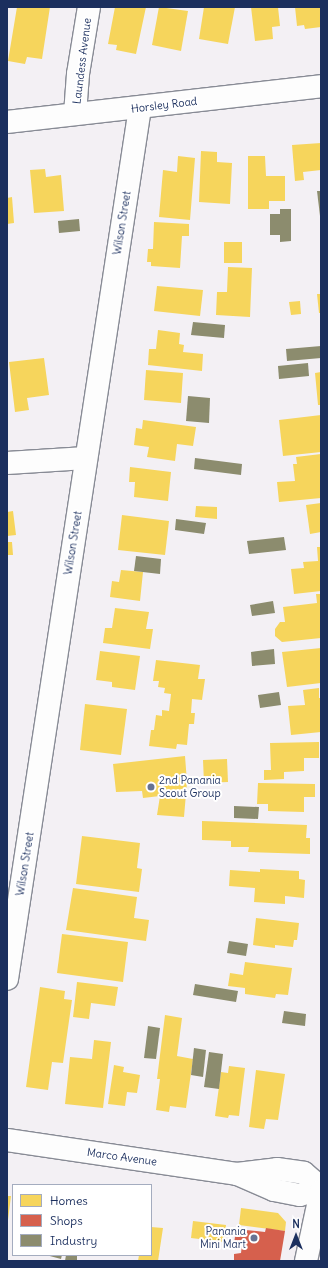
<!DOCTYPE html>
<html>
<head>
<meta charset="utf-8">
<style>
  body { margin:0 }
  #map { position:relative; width:328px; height:1268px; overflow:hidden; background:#f3f0f4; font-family:Delius,sans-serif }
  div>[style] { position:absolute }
  .homes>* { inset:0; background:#f6d55c }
  .shops>* { inset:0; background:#d6604d }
  .industry>* { inset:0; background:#8c8c6e }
  .roads { filter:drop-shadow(1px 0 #888b95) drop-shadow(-1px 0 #888b95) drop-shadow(0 1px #888b95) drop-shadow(0 -1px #888b95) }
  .minor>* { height:22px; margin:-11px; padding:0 11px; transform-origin:11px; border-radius:11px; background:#fdfdfd }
  .tertiary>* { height:22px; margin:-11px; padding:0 11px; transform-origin:11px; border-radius:11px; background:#fdfdfd }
  .dots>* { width:11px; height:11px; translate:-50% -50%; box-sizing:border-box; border:2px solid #fff; border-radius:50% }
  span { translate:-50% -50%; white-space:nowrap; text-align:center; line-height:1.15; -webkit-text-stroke:4px #fff; paint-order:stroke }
  .street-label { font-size:11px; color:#1b2f5e }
  .poi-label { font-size:11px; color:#1b2f5e }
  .left { translate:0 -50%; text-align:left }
  .right { translate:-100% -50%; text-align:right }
  .frame { position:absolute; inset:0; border:8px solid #1b2f5e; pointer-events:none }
  .legend { position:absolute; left:12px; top:1184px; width:140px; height:72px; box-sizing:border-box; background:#fff; border:1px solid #a4acbf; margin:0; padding:5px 7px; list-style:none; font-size:12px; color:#1b2f5e }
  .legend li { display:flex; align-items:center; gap:8px; height:20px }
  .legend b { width:20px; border:1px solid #a4acbf }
  .north { position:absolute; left:276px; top:1216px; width:40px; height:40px; -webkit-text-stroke:3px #fff; paint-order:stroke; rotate:0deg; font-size:11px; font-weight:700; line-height:16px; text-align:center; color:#1b2f5e }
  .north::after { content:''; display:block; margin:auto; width:14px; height:18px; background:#1b2f5e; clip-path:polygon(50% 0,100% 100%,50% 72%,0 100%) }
</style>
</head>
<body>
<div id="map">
  <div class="homes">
    <div style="clip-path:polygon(17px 7px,50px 7px,42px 59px,27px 57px,25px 64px,8px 61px)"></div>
    <div style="clip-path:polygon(115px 7px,146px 7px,136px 54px,116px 50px,117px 45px,108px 44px)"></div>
    <div style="clip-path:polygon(159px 7px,188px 11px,181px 51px,152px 45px)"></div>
    <div style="clip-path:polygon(204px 7px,235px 7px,228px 44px,199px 39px)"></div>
    <div style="clip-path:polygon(251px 7px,278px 7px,280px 26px,272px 27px,273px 39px,255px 41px)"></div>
    <div style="clip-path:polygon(295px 7px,321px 7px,321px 27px,305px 29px,304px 25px,297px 26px)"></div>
    <div style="clip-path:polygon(321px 143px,321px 170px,303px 172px,304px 180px,295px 181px,292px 145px)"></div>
    <div style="clip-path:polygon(201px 151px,217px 152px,217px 162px,232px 163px,230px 204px,199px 202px)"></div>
    <div style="clip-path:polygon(178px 156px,195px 158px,190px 220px,159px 217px,163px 170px,177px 172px)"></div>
    <div style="clip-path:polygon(248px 156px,265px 156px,266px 176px,285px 176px,285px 201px,269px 201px,269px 209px,248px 209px)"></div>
    <div style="clip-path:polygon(45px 169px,46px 177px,61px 175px,64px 211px,34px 213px,30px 170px)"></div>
    <div style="clip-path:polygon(12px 197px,14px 223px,7px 224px,7px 198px)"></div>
    <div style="clip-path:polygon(154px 222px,189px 224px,189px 236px,182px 236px,180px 268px,151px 266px,151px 262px,147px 262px,148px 249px,153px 249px)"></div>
    <div style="clip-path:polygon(224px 242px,242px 242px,242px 263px,224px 263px)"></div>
    <div style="clip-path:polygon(228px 267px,252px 268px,250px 317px,216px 315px,217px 292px,227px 292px)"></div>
    <div style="clip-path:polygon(157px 286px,203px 290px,200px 316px,154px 311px)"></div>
    <div style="clip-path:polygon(317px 294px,321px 294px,321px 313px,319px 313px)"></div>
    <div style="clip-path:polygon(300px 301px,301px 314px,291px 315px,289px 302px)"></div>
    <div style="clip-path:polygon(158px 330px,180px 333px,179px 344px,184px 345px,183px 352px,203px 354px,202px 371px,148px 365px,149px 349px,156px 349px)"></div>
    <div style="clip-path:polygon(44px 358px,49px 395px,27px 398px,29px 410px,15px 412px,9px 362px)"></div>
    <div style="clip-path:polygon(146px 370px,183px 373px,181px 403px,144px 400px)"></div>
    <div style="clip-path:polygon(321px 372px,321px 405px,318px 405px,315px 373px)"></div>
    <div style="clip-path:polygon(321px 415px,321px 452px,283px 456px,279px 420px)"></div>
    <div style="clip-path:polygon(143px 420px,196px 427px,193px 446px,177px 444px,175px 461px,147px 457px,149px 447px,134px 445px,136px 428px,142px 429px)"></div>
    <div style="clip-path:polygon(321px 454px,321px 498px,279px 502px,277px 482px,295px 481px,293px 464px,297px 464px,296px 457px)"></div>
    <div style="clip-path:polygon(130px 467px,171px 472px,168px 501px,134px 497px,135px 482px,129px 482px)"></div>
    <div style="clip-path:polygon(321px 503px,321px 532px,310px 534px,306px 505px)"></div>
    <div style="clip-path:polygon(196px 506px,217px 507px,217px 519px,195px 517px)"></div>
    <div style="clip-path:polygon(13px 511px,16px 535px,7px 536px,7px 512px)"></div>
    <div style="clip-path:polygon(122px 515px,169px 521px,165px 555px,118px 550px)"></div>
    <div style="clip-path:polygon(7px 542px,12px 542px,13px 555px,7px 555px)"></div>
    <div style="clip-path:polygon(317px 547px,321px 547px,321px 591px,294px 594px,291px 569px,304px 568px,303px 562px,318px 561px)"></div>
    <div style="clip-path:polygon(121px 570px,143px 572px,140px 601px,110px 597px,112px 581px,119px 582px)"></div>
    <div style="clip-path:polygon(316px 594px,321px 594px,321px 638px,282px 642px,275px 636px,275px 629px,280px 622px,285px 622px,283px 607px,317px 603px)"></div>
    <div style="clip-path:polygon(115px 608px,149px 612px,146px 629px,153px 629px,150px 649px,103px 643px,105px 628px,112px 628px)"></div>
    <div style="clip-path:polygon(321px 648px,321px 683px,287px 687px,282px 652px)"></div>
    <div style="clip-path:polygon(100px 651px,140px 656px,135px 690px,112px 687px,112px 682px,96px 680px)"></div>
    <div style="clip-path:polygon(156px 660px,200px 665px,198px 679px,205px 679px,202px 700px,192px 699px,191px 713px,195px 713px,194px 724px,189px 724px,187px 745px,177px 744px,176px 749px,149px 746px,151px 730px,154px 730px,156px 715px,162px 716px,162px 710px,169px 711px,171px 694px,164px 693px,165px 688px,158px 687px,159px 681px,153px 681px)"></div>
    <div style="clip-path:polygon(319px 688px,319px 698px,321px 698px,321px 732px,291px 735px,288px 706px,305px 705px,303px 690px)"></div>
    <div style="clip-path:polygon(85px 704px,127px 709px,121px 755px,80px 750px)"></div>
    <div style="clip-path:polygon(319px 742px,319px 758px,304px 758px,304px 771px,284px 772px,284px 779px,264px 780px,264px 770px,271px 770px,270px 743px)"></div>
    <div style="clip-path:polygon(185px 756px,187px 782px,184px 817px,157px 815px,160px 796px,143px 798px,142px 791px,116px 792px,113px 764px)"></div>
    <div style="clip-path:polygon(227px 759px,228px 782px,204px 783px,203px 760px)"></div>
    <div style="clip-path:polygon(258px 783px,315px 784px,315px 797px,304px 797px,304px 812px,268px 811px,268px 804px,257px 804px)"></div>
    <div style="clip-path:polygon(202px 821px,307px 825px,306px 838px,310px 838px,310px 854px,248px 852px,249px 847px,231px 847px,231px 841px,202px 840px)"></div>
    <div style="clip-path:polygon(82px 836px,140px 843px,137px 868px,142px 869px,139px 892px,76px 884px)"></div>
    <div style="clip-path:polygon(260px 869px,299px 871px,299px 879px,305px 880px,304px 898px,285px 896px,285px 904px,254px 902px,255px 888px,229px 886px,230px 870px,260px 872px)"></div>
    <div style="clip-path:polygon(73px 888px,137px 897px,134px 918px,149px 920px,146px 941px,66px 930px)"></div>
    <div style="clip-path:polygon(256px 918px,299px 923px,297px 940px,294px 940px,293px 947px,275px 945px,275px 948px,253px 945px)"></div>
    <div style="clip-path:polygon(62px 934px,128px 942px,123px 982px,57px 973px)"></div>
    <div style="clip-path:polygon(245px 962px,292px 968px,288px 995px,276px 994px,275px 998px,245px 994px,245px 988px,228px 986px,230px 973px,243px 975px)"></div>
    <div style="clip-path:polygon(77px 982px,118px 987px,115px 1006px,91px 1003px,89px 1019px,73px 1017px)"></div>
    <div style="clip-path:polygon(40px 987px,65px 991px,64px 999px,72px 1000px,63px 1063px,52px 1062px,48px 1090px,26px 1087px)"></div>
    <div style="clip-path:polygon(165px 1015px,182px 1018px,177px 1056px,193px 1059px,186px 1108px,170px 1106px,169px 1112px,156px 1110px,160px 1079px,157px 1079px)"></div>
    <div style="clip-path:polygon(94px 1040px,111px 1042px,103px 1108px,65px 1104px,70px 1057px,92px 1059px)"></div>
    <div style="clip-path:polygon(114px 1065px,124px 1067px,123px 1072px,140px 1075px,137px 1093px,127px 1092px,125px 1106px,108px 1104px)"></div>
    <div style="clip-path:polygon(229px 1066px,245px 1068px,239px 1116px,229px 1115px,228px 1118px,215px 1116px,221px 1072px,228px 1073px)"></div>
    <div style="clip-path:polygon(256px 1070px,285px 1074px,278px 1120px,266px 1119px,264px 1129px,249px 1127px)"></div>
    <div style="clip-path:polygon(7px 1196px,11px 1196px,8px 1220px,7px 1220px)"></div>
    <div style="clip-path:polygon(241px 1208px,278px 1213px,286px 1222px,285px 1231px,239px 1225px)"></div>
    <div style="clip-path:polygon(193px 1221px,226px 1225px,224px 1242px,191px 1238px)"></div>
    <div style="clip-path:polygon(151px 1227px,163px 1228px,158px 1261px,138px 1261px,139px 1255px,151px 1255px)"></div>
  </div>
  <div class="shops">
    <div style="clip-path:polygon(266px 1228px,285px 1231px,280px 1261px,234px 1261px,234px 1254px,241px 1253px,242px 1245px,234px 1244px,236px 1229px,265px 1232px)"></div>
  </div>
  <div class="industry">
    <div style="clip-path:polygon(317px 191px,321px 191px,321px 216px,320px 216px)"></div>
    <div style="clip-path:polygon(280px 209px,291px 209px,291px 241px,280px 242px,280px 235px,270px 235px,270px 214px,280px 214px)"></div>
    <div style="clip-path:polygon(79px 219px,80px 231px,59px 233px,58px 221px)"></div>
    <div style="clip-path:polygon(193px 322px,225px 325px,224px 338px,191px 335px)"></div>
    <div style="clip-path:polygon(321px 346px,321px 358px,287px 361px,286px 349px)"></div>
    <div style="clip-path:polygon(308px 363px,309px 376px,279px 379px,278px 366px)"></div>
    <div style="clip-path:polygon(188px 396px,210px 398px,209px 423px,186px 421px)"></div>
    <div style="clip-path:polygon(195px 458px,242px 464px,241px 475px,194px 469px)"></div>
    <div style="clip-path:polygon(176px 519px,206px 523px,204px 534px,175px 530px)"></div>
    <div style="clip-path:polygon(284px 537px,286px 550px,249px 554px,247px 541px)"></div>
    <div style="clip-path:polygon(136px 556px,161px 559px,160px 574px,134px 571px)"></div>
    <div style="clip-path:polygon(273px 601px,275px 613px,252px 616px,250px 605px)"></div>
    <div style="clip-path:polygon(274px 649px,275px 664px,252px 666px,251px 652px)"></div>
    <div style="clip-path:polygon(279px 692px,281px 705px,260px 708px,258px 695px)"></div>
    <div style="clip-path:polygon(234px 806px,259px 807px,258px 819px,234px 818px)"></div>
    <div style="clip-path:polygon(229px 941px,248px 944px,246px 956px,227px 953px)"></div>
    <div style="clip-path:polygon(195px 984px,238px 991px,236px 1002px,193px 995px)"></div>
    <div style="clip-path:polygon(284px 1011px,306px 1014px,305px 1026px,282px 1023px)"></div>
    <div style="clip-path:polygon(148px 1026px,160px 1028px,156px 1059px,144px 1058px)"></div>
    <div style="clip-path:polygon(194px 1048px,206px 1050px,203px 1077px,191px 1075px)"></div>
    <div style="clip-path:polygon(209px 1052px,223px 1054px,219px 1089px,204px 1087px)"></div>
    <div style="clip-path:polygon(46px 1255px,62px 1255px,61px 1259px)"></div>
    <div style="clip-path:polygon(66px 1255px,77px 1255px,77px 1261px,65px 1261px)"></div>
  </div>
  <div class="roads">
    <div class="minor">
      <div style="left:75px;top:114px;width:40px;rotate:-85.7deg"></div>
      <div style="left:78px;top:74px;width:68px;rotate:-80.7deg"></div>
      <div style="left:7px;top:122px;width:316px;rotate:-6.5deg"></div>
      <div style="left:7px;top:463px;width:79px;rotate:-3.6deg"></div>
      <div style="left:7px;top:979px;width:881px;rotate:-81.32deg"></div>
      <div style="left:7px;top:1140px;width:232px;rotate:8.4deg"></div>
      <div style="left:237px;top:1174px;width:40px;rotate:-7.1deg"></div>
      <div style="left:277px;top:1169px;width:27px;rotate:8deg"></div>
      <div style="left:304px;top:1173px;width:23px;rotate:41deg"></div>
      <div style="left:237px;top:1174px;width:40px;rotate:23.4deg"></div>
      <div style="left:274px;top:1190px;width:26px;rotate:11deg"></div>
      <div style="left:300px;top:1195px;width:22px;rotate:-18deg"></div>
    </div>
    <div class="tertiary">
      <div style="left:306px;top:1261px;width:72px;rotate:-77.9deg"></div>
    </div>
  </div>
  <div class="dots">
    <div style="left:151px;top:787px;background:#677392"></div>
    <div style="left:254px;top:1238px;background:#677392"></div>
  </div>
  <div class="street-label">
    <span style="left:82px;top:61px;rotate:-83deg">Laundess Avenue</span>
    <span style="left:164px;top:105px;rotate:-7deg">Horsley Road</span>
    <span style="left:122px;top:223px;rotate:-81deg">Wilson Street</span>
    <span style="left:73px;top:543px;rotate:-81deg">Wilson Street</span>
    <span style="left:25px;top:864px;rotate:-81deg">Wilson Street</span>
    <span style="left:122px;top:1157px;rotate:8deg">Marco Avenue</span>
  </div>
  <div class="poi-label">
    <span class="left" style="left:159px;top:787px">2nd Panania<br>Scout Group</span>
    <span class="right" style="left:246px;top:1238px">Panania<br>Mini Mart</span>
  </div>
  <div class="frame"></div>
  <ul class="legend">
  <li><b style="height:11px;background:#f6d55c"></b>Homes</li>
  <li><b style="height:11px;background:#d6604d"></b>Shops</li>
  <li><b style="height:11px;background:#8c8c6e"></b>Industry</li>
  </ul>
  <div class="north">N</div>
</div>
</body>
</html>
